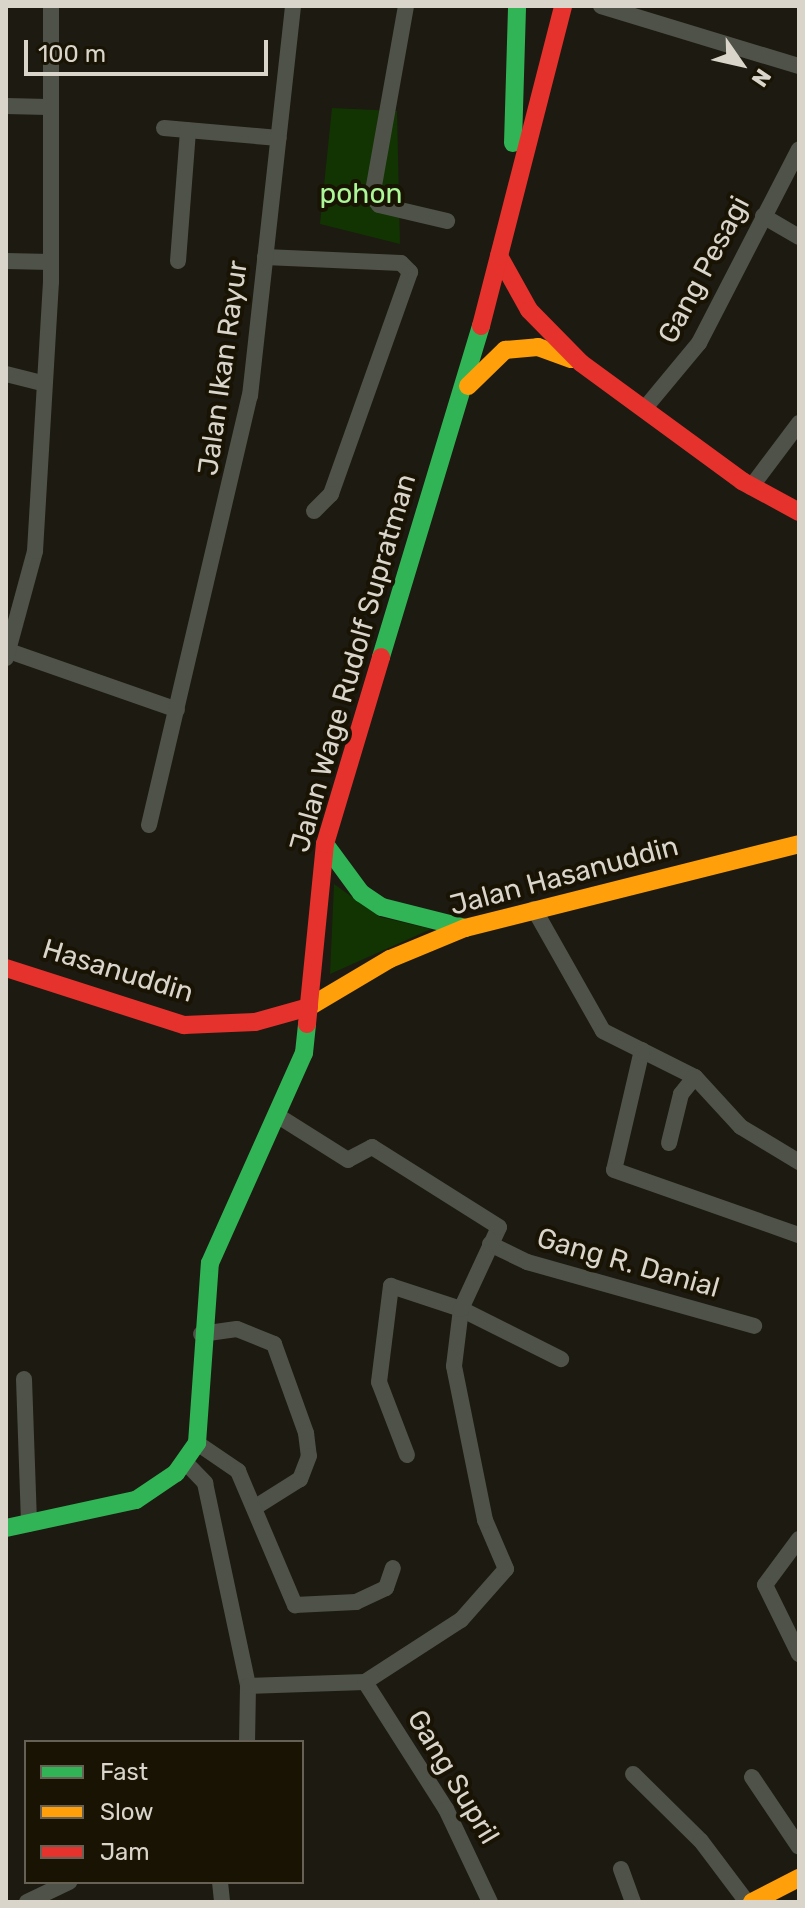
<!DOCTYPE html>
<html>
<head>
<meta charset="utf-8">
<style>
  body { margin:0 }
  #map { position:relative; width:805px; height:1908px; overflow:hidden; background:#1d1a11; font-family:Rubik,sans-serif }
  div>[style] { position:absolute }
  .green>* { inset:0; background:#113402 }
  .street>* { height:16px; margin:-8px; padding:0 8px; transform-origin:8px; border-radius:8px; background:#4f5248 }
  .fast>* { height:18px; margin:-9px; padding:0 9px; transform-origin:9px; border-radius:9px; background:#30b455 }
  .slow>* { height:18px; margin:-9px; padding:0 9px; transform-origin:9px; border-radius:9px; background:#ff9f0a }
  .jam>* { height:18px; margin:-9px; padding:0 9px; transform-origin:9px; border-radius:9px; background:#e5322d }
  span { translate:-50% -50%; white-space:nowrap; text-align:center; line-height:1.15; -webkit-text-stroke:8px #191304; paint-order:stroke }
  .park-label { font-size:28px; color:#acf797 }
  .street-label { font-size:28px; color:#d9d5cb }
  .frame { position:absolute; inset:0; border:8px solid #d9d5cb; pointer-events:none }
  .legend { position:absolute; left:24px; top:1740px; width:280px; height:144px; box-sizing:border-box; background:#191304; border:2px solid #666154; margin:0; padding:10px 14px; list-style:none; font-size:24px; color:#d9d5cb }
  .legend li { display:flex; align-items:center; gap:16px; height:40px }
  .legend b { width:40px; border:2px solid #666154 }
  .north { position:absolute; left:701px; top:24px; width:80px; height:80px; -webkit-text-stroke:6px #191304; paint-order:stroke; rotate:124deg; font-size:22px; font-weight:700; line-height:32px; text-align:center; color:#d9d5cb }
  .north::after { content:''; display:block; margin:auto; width:28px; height:36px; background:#d9d5cb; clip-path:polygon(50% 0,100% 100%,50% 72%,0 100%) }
  .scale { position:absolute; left:24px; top:40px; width:244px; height:36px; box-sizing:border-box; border:4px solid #d9d5cb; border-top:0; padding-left:10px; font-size:24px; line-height:28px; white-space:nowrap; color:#d9d5cb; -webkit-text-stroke:6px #191304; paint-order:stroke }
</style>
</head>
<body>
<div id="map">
  <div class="green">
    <div style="clip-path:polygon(332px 108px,397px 111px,400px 244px,320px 224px)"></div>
    <div style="clip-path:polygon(334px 884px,380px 917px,431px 929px,330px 974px)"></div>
  </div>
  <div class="street">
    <div style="left:406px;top:6px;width:193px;rotate:100.1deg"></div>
    <div style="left:372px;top:196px;width:11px;rotate:52deg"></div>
    <div style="left:379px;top:205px;width:70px;rotate:13.2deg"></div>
    <div style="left:601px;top:6px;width:207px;rotate:16.9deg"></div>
    <div style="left:6px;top:106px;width:42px;rotate:1.4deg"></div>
    <div style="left:164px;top:128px;width:115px;rotate:5deg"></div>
    <div style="left:763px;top:216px;width:42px;rotate:30.3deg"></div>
    <div style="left:265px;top:257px;width:136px;rotate:2.5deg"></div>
    <div style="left:401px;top:263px;width:13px;rotate:45deg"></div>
    <div style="left:410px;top:272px;width:236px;rotate:109.6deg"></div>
    <div style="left:331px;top:494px;width:24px;rotate:135deg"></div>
    <div style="left:6px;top:261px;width:45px;rotate:1.3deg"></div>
    <div style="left:178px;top:261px;width:131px;rotate:-85.6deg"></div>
    <div style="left:6px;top:374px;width:38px;rotate:14deg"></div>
    <div style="left:645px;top:408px;width:85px;rotate:-50.3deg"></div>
    <div style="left:699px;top:343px;width:218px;rotate:-62.7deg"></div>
    <div style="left:751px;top:487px;width:80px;rotate:-53.1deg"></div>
    <div style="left:6px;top:650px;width:181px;rotate:19.3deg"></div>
    <div style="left:6px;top:658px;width:111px;rotate:-74.8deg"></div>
    <div style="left:35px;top:551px;width:269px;rotate:-86.6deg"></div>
    <div style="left:51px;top:282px;width:276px;rotate:-90deg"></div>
    <div style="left:149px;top:825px;width:441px;rotate:-76.8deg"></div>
    <div style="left:250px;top:396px;width:392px;rotate:-83.7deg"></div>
    <div style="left:534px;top:909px;width:140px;rotate:60.5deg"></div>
    <div style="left:603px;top:1031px;width:103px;rotate:26.6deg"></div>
    <div style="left:695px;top:1077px;width:68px;rotate:47.4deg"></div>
    <div style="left:741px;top:1127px;width:68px;rotate:31.1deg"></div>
    <div style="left:642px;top:1050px;width:123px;rotate:103.1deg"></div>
    <div style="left:614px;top:1170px;width:196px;rotate:19.4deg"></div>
    <div style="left:669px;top:1143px;width:50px;rotate:-76.2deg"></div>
    <div style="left:681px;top:1094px;width:22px;rotate:-51deg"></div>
    <div style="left:490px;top:1244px;width:41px;rotate:25.9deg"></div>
    <div style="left:527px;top:1262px;width:236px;rotate:15.7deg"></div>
    <div style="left:201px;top:1334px;width:36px;rotate:-8deg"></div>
    <div style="left:237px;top:1329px;width:40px;rotate:22deg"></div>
    <div style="left:274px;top:1344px;width:95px;rotate:70.2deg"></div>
    <div style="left:306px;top:1433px;width:23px;rotate:83deg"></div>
    <div style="left:309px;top:1456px;width:25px;rotate:111deg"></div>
    <div style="left:300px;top:1479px;width:54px;rotate:147.8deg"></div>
    <div style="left:24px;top:1379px;width:145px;rotate:88deg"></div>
    <div style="left:197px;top:1443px;width:50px;rotate:34.3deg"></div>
    <div style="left:238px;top:1471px;width:146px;rotate:67deg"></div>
    <div style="left:295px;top:1605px;width:61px;rotate:-2.8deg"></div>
    <div style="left:356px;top:1602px;width:33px;rotate:-25deg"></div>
    <div style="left:386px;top:1588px;width:21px;rotate:-71deg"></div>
    <div style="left:407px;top:1455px;width:78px;rotate:-111deg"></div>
    <div style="left:379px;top:1382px;width:97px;rotate:-82.9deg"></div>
    <div style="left:391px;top:1286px;width:74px;rotate:18.2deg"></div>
    <div style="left:461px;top:1309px;width:112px;rotate:26.6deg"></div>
    <div style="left:186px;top:1463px;width:28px;rotate:46deg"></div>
    <div style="left:205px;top:1483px;width:208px;rotate:78deg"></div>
    <div style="left:248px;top:1686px;width:56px;rotate:91deg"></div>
    <div style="left:799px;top:1539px;width:57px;rotate:126.5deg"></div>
    <div style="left:765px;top:1585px;width:77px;rotate:63.8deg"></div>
    <div style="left:365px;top:1682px;width:151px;rotate:57.5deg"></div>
    <div style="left:446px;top:1809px;width:103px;rotate:64.7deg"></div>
    <div style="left:248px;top:1686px;width:117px;rotate:-2deg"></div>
    <div style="left:365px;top:1682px;width:114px;rotate:-32.9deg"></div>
    <div style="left:461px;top:1620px;width:68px;rotate:-48.6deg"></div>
    <div style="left:506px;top:1569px;width:53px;rotate:-113.2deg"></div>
    <div style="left:485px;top:1520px;width:157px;rotate:-101.4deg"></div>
    <div style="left:454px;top:1366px;width:57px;rotate:-83deg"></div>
    <div style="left:461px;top:1309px;width:90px;rotate:-65.1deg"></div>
    <div style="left:499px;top:1227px;width:150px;rotate:-147.8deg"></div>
    <div style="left:372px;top:1147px;width:27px;rotate:152deg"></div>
    <div style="left:348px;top:1160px;width:83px;rotate:-147.8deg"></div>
    <div style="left:633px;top:1774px;width:95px;rotate:44.6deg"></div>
    <div style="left:701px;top:1841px;width:76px;rotate:53deg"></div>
    <div style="left:752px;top:1777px;width:84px;rotate:56.1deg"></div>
    <div style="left:621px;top:1869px;width:35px;rotate:70deg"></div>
    <div style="left:220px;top:1882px;width:20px;rotate:84deg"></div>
    <div style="left:27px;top:1902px;width:47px;rotate:-25.5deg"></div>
  </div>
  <div class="fast">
    <div style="left:513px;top:143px;width:137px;rotate:-88.3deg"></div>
    <div style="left:381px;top:657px;width:346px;rotate:-73.2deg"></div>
    <div style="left:325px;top:844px;width:61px;rotate:53.7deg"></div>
    <div style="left:361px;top:893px;width:25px;rotate:34deg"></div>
    <div style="left:382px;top:907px;width:86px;rotate:14.2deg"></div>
    <div style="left:6px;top:1528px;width:133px;rotate:-12.2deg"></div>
    <div style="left:136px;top:1500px;width:48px;rotate:-34deg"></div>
    <div style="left:176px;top:1473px;width:37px;rotate:-55deg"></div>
    <div style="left:197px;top:1443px;width:180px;rotate:-85.9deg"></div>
    <div style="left:210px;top:1263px;width:230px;rotate:-65.9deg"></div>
    <div style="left:304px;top:1053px;width:29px;rotate:-84deg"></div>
  </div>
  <div class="slow">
    <div style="left:468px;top:386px;width:52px;rotate:-44.2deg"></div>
    <div style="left:505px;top:350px;width:33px;rotate:-5deg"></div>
    <div style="left:538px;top:347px;width:35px;rotate:20deg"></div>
    <div style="left:309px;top:1007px;width:94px;rotate:-30.7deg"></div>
    <div style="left:390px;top:959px;width:81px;rotate:-22.5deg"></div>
    <div style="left:465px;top:928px;width:344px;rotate:-14.1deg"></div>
    <div style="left:752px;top:1902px;width:53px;rotate:-27.1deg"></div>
  </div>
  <div class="jam">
    <div style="left:499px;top:256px;width:62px;rotate:60.9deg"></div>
    <div style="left:529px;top:310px;width:74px;rotate:45.5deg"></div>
    <div style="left:581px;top:363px;width:200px;rotate:36.2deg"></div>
    <div style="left:742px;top:481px;width:65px;rotate:28.5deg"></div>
    <div style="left:481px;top:326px;width:330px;rotate:-75.6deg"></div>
    <div style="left:6px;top:968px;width:187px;rotate:17.8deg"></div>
    <div style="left:184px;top:1025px;width:71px;rotate:-2.4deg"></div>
    <div style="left:255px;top:1022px;width:56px;rotate:-15.5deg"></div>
    <div style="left:307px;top:1024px;width:181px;rotate:-84.3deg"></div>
    <div style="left:325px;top:844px;width:195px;rotate:-73.3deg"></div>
  </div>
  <div class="park-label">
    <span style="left:361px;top:194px">pohon</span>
  </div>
  <div class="street-label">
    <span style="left:704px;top:270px;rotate:-62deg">Gang Pesagi</span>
    <span style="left:223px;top:368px;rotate:-82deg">Jalan Ikan Rayur</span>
    <span style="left:353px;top:663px;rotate:-74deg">Jalan Wage Rudolf Supratman</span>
    <span style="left:564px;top:876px;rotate:-15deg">Jalan Hasanuddin</span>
    <span style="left:118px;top:971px;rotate:17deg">Hasanuddin</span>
    <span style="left:628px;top:1263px;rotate:16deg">Gang R. Danial</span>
    <span style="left:453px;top:1777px;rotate:59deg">Gang Supril</span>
  </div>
  <div class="frame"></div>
  <ul class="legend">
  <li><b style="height:10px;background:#30b455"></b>Fast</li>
  <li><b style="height:10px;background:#ff9f0a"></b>Slow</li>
  <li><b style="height:10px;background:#e5322d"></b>Jam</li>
  </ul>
  <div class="north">N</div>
  <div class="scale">100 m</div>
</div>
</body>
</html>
